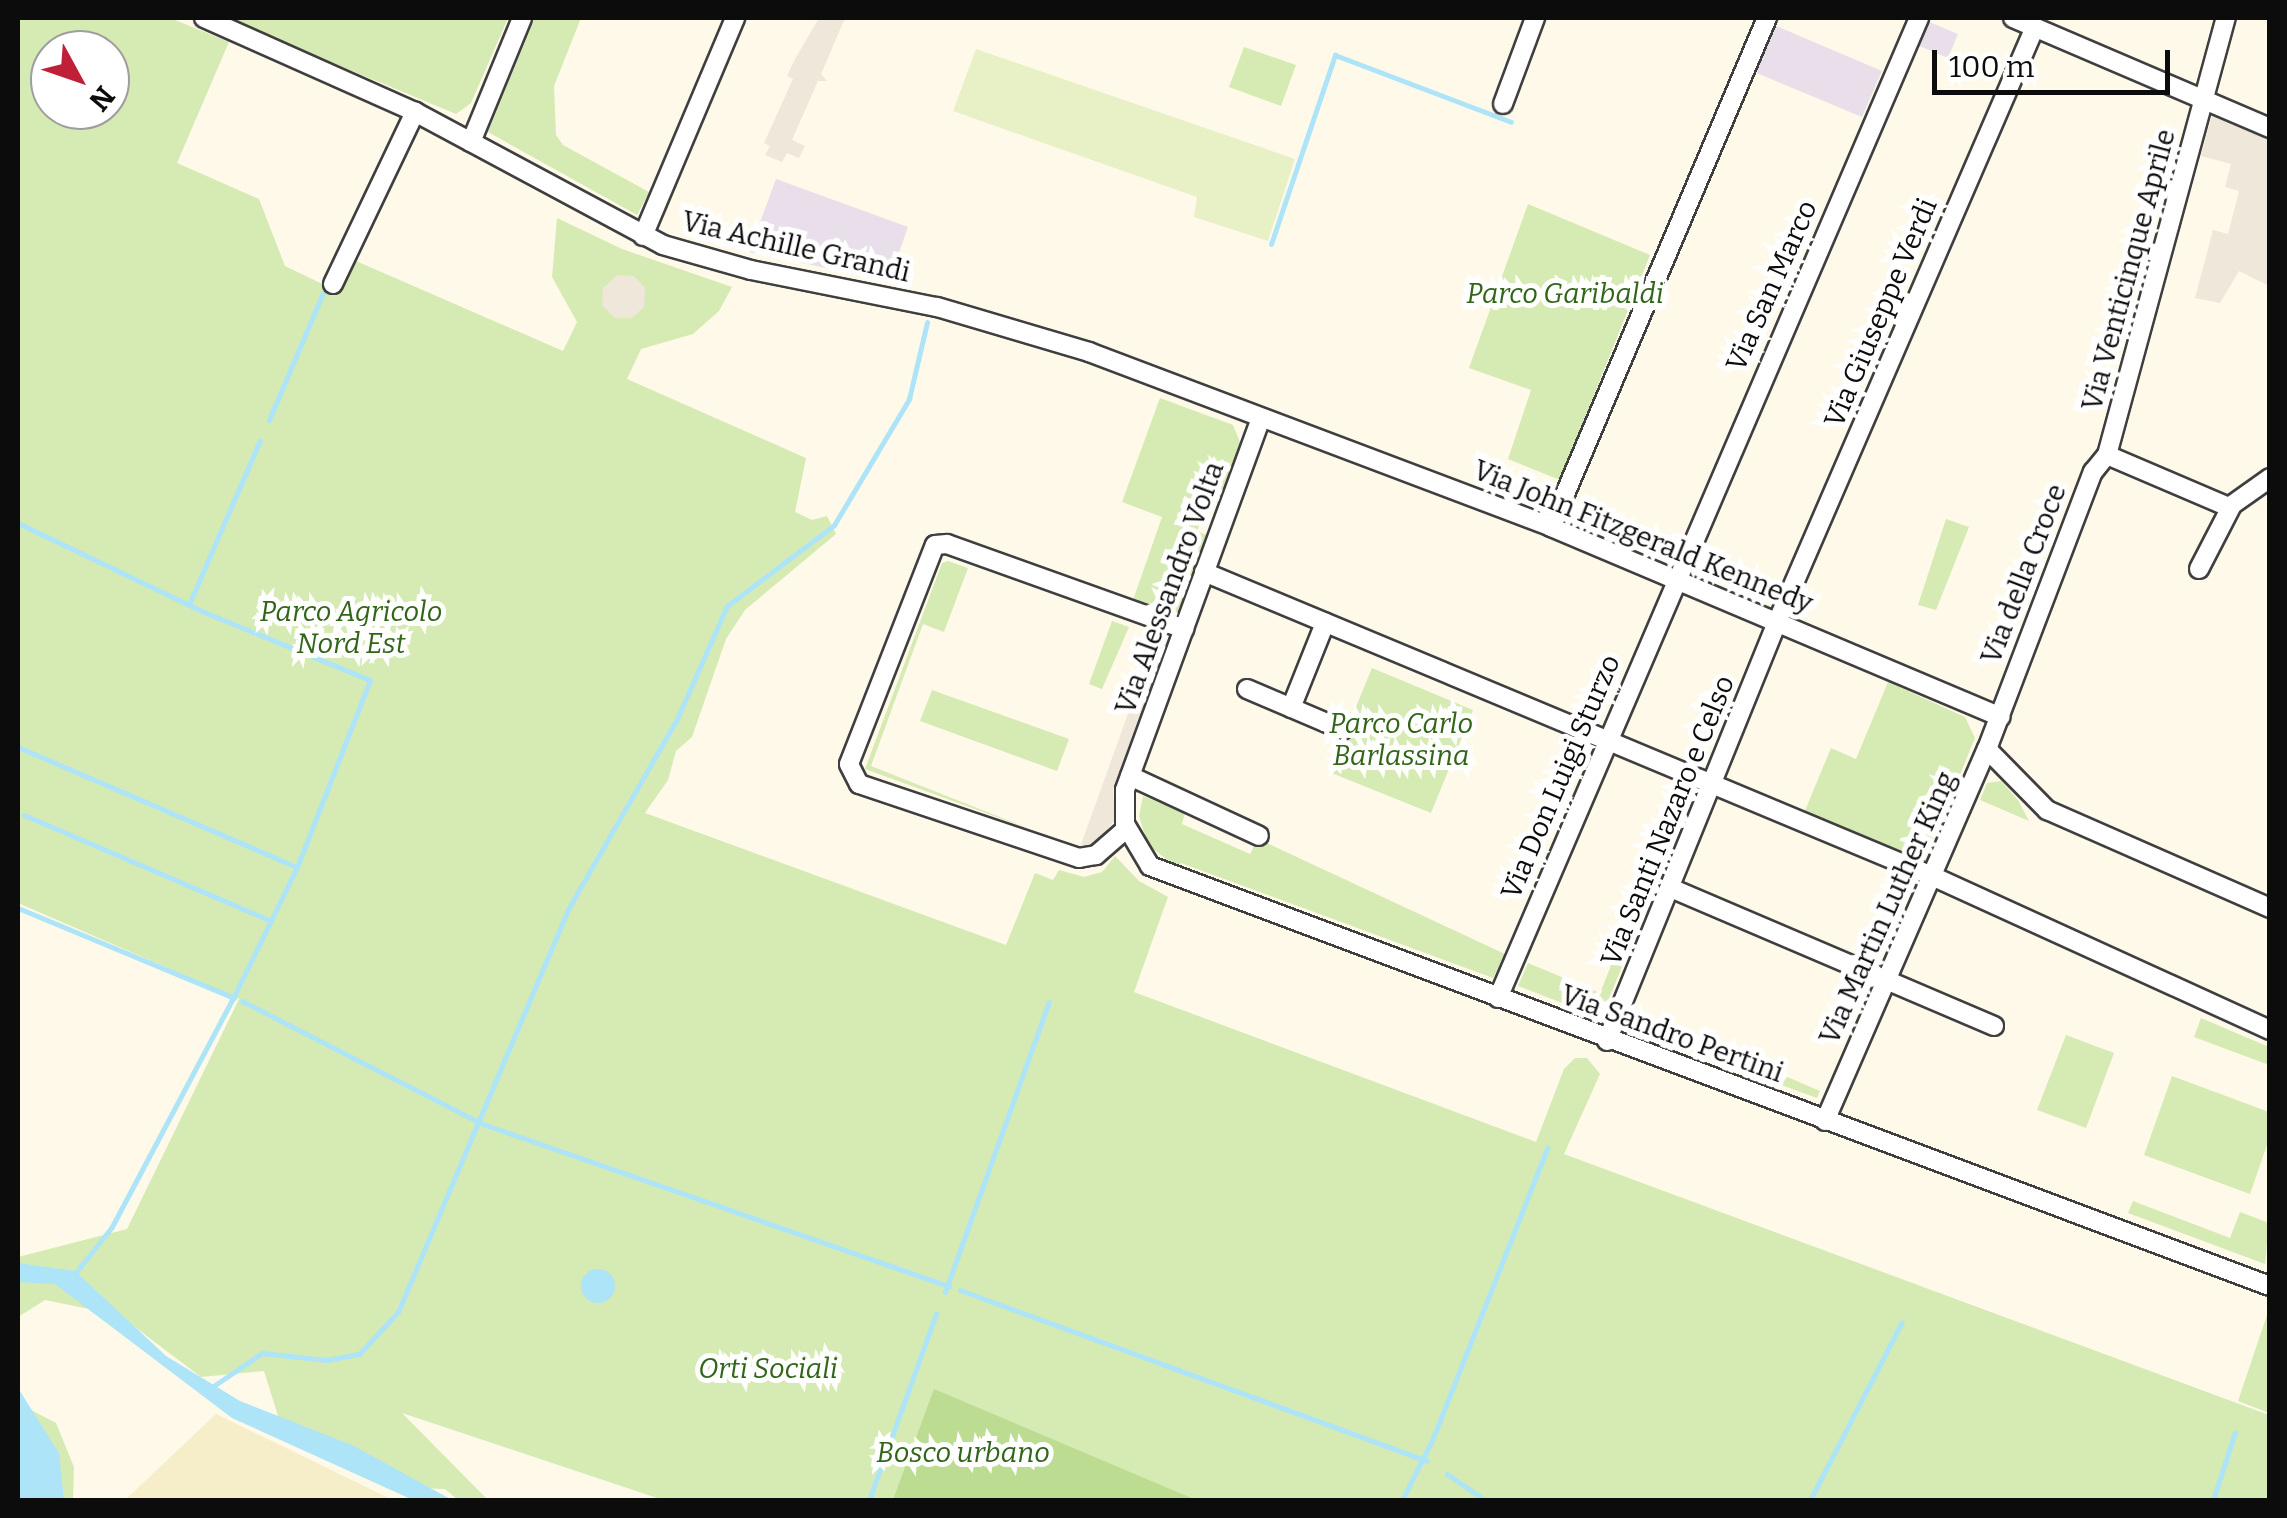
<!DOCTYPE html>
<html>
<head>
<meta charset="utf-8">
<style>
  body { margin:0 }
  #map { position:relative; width:2287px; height:1518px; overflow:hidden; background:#fff9ea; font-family:Bitter,serif }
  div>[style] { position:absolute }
  .industrial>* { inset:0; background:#e8dfeb }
  .farmland>* { inset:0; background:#f6edc9 }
  .green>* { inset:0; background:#d6eab3 }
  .forest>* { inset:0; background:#bbdc91 }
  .pitch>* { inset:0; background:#e7f1c5 }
  .plaza>* { inset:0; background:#eee7da }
  .water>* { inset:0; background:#ade4f8 }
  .round { border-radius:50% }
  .stream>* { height:5px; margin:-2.5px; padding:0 2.5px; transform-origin:2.5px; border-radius:2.5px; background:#ade4f8 }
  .roads { filter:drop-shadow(2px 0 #3f3f3f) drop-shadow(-2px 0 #3f3f3f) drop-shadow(0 2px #3f3f3f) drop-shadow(0 -2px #3f3f3f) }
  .street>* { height:18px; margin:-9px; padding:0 9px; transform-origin:9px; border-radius:9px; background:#fff }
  span { translate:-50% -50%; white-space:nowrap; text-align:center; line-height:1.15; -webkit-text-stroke:10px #fff; paint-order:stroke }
  .street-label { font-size:28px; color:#0c0c0c }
  .park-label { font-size:28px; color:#32651a; font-style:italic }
  .frame { position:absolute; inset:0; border:20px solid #0c0c0c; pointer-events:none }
  .north { position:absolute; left:30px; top:30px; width:100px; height:100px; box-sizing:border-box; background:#fff; border:2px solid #9e9e9e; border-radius:50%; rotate:130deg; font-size:28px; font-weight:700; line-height:40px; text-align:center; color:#0c0c0c }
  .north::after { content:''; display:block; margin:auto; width:35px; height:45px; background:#c01f38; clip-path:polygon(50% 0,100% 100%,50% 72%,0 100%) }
  .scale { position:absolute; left:1932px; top:50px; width:238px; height:45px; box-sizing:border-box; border:5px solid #0c0c0c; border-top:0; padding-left:12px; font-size:30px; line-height:35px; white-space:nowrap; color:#0c0c0c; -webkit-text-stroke:8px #fff; paint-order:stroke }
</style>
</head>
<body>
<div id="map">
  <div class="industrial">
    <div style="clip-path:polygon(1927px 21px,1958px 34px,1948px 58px,1917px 45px)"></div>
    <div style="clip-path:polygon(1774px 25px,1882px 71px,1862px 117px,1754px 72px)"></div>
    <div style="clip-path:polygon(776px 179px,908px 227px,889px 281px,749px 252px)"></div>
  </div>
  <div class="farmland">
    <div style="clip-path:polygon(216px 1414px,393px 1500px,125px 1500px)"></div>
  </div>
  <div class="green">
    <div style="clip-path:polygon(evenodd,18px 18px,170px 18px,229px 42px,177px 163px,259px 199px,285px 266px,341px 293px,356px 261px,563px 351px,577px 322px,552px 277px,557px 218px,622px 249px,732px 287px,719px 311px,693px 334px,641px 349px,627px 379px,806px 458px,795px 512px,812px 520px,827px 516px,836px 534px,745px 610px,726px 639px,692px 737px,676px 751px,668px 780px,645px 813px,1006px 945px,1035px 873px,1053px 880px,1059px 870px,1084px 877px,1102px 872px,1115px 856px,1139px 881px,1168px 897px,1134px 992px,1536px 1142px,1564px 1069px,1575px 1058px,1587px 1058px,1600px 1074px,1564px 1154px,2269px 1415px,2269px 1500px,663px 1500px,402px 1413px,488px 1500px,458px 1500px,445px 1489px,385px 1487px,283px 1432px,264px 1371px,201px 1377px,119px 1315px,45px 1300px,18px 1317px,18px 1257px,127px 1229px,239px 999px,18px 903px,18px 18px,50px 50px,110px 50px,110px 110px,50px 110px,50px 50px)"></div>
    <div style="clip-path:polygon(225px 18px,508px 18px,471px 103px,456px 114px)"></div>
    <div style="clip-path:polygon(535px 18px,581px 18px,554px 86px,556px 135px,563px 145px,649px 192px,637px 215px,488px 132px)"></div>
    <div style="clip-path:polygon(1244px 47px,1296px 65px,1281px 106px,1229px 87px)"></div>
    <div style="clip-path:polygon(1528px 204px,1650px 255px,1560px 480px,1508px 459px,1531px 390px,1469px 368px)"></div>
    <div style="clip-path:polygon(1160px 398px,1233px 425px,1242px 447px,1221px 503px,1210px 499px,1197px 531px,1209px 536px,1177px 621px,1131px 606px,1162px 517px,1122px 502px)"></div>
    <div style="clip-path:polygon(1946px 519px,1969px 527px,1936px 610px,1918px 605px)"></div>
    <div style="clip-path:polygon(948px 561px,968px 568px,944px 632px,923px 624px,871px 766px,1035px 831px,865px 769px,942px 563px)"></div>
    <div style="clip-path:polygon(1112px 621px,1129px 627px,1102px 689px,1089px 684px)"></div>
    <div style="clip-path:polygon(1372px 668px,1473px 710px,1431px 813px,1329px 772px)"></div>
    <div style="clip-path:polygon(1888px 682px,1965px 717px,1975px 738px,1923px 865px,1804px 813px,1831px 748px,1856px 759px)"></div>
    <div style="clip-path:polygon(932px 690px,1069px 739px,1057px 771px,920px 721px)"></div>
    <div style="clip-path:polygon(2001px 781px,2018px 800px,2029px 821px,1980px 800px,1987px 783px)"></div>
    <div style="clip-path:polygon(1143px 796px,1185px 813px,1182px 824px,1250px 854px,1258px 839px,1505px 954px,1493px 978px,1181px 863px,1178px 868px,1148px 845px,1139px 816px)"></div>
    <div style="clip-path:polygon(1618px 948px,1628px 952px,1601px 1018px,1518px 986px,1528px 963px,1600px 993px)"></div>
    <div style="clip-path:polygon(1633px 1011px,1820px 1091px,1817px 1098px,1627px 1028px)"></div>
    <div style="clip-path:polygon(2201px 1018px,2269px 1047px,2269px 1065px,2194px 1037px)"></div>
    <div style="clip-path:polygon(2066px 1035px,2114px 1053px,2086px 1128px,2037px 1110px)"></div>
    <div style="clip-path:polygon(2172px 1076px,2269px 1112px,2269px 1139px,2250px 1194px,2144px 1155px)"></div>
    <div style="clip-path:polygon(2133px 1201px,2230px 1238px,2240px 1212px,2269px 1223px,2265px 1264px,2128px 1213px)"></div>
    <div style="clip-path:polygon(2269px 1309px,2270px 1413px,2269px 1413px,2238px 1401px)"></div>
    <div style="clip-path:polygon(31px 1410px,56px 1423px,74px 1467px,73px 1500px,39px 1500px)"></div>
  </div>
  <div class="forest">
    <div style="clip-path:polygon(934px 1389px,1196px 1500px,893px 1500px)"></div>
  </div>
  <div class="pitch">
    <div style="clip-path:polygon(976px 49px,1295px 159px,1268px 241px,1194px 217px,1197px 197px,953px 111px)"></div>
  </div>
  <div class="plaza">
    <div style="clip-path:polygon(819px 18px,845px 18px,821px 74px,827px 81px,818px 81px,792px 140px,805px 146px,799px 158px,787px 153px,782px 162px,765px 155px,770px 146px,764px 143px,793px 79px,787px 76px,795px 59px)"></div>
    <div style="clip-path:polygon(2215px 104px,2269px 128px,2269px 286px,2239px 271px,2220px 303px,2195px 298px,2213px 230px,2228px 234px,2239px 191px,2225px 187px,2231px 164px,2201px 156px)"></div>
    <div style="clip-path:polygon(617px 275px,634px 276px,645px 288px,644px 307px,632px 318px,615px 318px,602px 305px,603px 288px)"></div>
    <div style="clip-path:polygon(1157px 633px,1165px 645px,1113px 789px,1115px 820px,1093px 847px,1079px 850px)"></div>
  </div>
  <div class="water">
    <div style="clip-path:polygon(18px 1263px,75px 1271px,166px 1356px,240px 1401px,354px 1446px,452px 1500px,413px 1500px,232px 1418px,55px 1284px,18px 1282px)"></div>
    <div class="round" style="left:581px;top:1269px;width:34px;height:34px"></div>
    <div style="clip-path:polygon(18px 1388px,59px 1453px,64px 1500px,19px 1500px)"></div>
  </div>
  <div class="stream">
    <div style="left:1271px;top:244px;width:200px;rotate:-71.3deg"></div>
    <div style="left:1335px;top:55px;width:188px;rotate:20.8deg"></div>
    <div style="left:269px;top:420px;width:138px;rotate:-67deg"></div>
    <div style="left:18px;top:523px;width:206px;rotate:25.6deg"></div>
    <div style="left:204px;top:612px;width:179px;rotate:22.3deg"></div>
    <div style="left:370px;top:680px;width:201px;rotate:111.3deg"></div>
    <div style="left:297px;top:867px;width:146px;rotate:116deg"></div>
    <div style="left:233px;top:998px;width:260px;rotate:117.9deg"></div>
    <div style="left:111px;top:1228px;width:61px;rotate:128.4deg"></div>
    <div style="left:190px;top:602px;width:176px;rotate:-66.6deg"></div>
    <div style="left:18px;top:747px;width:304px;rotate:23.3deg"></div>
    <div style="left:24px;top:815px;width:269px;rotate:23.2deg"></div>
    <div style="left:18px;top:908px;width:234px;rotate:22.6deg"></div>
    <div style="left:242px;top:1001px;width:267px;rotate:27.1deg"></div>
    <div style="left:480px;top:1123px;width:497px;rotate:19.2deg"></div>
    <div style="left:960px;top:1290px;width:497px;rotate:20.1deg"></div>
    <div style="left:945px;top:1292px;width:308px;rotate:-70.3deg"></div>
    <div style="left:212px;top:1387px;width:60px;rotate:-34.2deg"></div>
    <div style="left:262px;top:1353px;width:65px;rotate:6.1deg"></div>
    <div style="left:327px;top:1360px;width:33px;rotate:-11deg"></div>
    <div style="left:359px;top:1354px;width:57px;rotate:-47.1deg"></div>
    <div style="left:398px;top:1312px;width:435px;rotate:-67.1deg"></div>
    <div style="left:567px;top:911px;width:219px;rotate:-60.2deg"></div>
    <div style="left:676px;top:721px;width:126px;rotate:-66.1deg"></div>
    <div style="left:727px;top:606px;width:134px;rotate:-37.1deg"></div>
    <div style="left:834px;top:525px;width:147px;rotate:-59.2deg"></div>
    <div style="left:909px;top:399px;width:79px;rotate:-76.8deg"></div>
    <div style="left:1447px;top:1474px;width:46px;rotate:34.4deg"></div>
    <div style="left:869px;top:1500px;width:198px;rotate:-70.2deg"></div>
    <div style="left:1402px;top:1500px;width:69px;rotate:-63.4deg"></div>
    <div style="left:1433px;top:1438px;width:312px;rotate:-68.5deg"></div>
    <div style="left:1810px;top:1500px;width:200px;rotate:-62.7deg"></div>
    <div style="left:2213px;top:1500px;width:71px;rotate:-72.1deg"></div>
  </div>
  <div class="roads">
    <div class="street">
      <div style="left:204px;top:18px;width:231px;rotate:24deg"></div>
      <div style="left:415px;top:112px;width:281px;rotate:28.2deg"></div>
      <div style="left:663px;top:245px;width:91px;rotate:15.9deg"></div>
      <div style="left:751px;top:270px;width:190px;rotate:11.3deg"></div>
      <div style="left:937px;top:307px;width:159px;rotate:16.5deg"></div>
      <div style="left:1089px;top:352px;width:494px;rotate:20.7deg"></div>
      <div style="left:1551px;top:527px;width:488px;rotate:22.9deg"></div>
      <div style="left:2013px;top:18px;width:280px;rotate:23.2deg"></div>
      <div style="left:1503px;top:104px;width:92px;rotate:-69.6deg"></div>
      <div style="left:471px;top:142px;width:134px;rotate:-67.6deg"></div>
      <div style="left:643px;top:236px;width:237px;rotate:-67.1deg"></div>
      <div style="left:333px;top:284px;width:191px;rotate:-64.5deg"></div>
      <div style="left:1261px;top:418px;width:396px;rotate:110.1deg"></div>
      <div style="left:1125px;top:790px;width:34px;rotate:90deg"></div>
      <div style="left:1125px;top:824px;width:49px;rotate:59.2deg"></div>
      <div style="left:1150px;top:866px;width:1196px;rotate:20.56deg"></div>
      <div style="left:2107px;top:455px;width:133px;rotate:23.1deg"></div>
      <div style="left:2229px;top:507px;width:50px;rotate:-35.3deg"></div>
      <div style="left:1551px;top:527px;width:553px;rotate:-67.01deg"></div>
      <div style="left:2199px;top:569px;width:70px;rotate:-62.7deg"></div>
      <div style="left:1204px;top:572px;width:789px;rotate:22.66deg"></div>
      <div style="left:1932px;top:876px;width:371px;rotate:24.5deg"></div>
      <div style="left:1247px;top:689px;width:104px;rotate:23.1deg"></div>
      <div style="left:1291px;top:708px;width:92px;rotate:-68.2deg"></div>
      <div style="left:1987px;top:749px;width:86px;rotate:45.5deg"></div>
      <div style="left:2047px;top:810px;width:244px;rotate:23.7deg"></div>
      <div style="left:1130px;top:776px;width:142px;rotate:24.9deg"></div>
      <div style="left:1126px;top:829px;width:40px;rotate:139deg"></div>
      <div style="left:1096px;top:855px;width:17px;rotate:170deg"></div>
      <div style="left:1079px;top:858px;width:232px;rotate:-161.4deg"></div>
      <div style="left:859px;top:784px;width:22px;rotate:-117deg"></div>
      <div style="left:849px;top:764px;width:235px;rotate:-68.6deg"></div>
      <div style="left:935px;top:545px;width:12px;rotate:-5deg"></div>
      <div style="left:947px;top:544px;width:252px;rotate:19.7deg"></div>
      <div style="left:1673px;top:889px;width:349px;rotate:23.1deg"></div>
      <div style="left:1498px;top:998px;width:1067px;rotate:-66.75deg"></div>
      <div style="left:1607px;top:1041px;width:454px;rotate:-67.9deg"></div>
      <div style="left:1778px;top:620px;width:646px;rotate:-66.57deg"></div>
      <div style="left:1825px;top:1121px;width:406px;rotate:-66.5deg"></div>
      <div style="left:1987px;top:749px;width:297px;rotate:-69.1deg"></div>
      <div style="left:2093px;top:472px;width:22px;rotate:-51deg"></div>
      <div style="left:2107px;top:455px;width:453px;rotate:-74.8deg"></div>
    </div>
  </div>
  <div class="street-label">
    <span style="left:796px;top:247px;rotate:13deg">Via Achille Grandi</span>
    <span style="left:2129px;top:270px;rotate:-75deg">Via Venticinque Aprile</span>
    <span style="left:1772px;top:286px;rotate:-66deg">Via San Marco</span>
    <span style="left:1881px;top:313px;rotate:-67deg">Via Giuseppe Verdi</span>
    <span style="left:1643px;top:537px;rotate:22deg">Via John Fitzgerald Kennedy</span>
    <span style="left:2024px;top:574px;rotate:-69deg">Via della Croce</span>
    <span style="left:1170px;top:588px;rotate:-70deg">Via Alessandro Volta</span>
    <span style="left:1561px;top:777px;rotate:-67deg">Via Don Luigi Sturzo</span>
    <span style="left:1668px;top:821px;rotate:-68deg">Via Santi Nazaro e Celso</span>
    <span style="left:1888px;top:908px;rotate:-66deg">Via Martin Luther King</span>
    <span style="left:1672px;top:1034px;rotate:20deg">Via Sandro Pertini</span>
  </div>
  <div class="park-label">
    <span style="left:1565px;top:294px">Parco Garibaldi</span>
    <span style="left:351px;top:628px">Parco Agricolo<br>Nord Est</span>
    <span style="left:1401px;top:740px">Parco Carlo<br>Barlassina</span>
    <span style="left:768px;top:1369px">Orti Sociali</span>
    <span style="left:963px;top:1453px">Bosco urbano</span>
  </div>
  <div class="frame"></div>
  <div class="north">N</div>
  <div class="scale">100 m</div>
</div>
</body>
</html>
